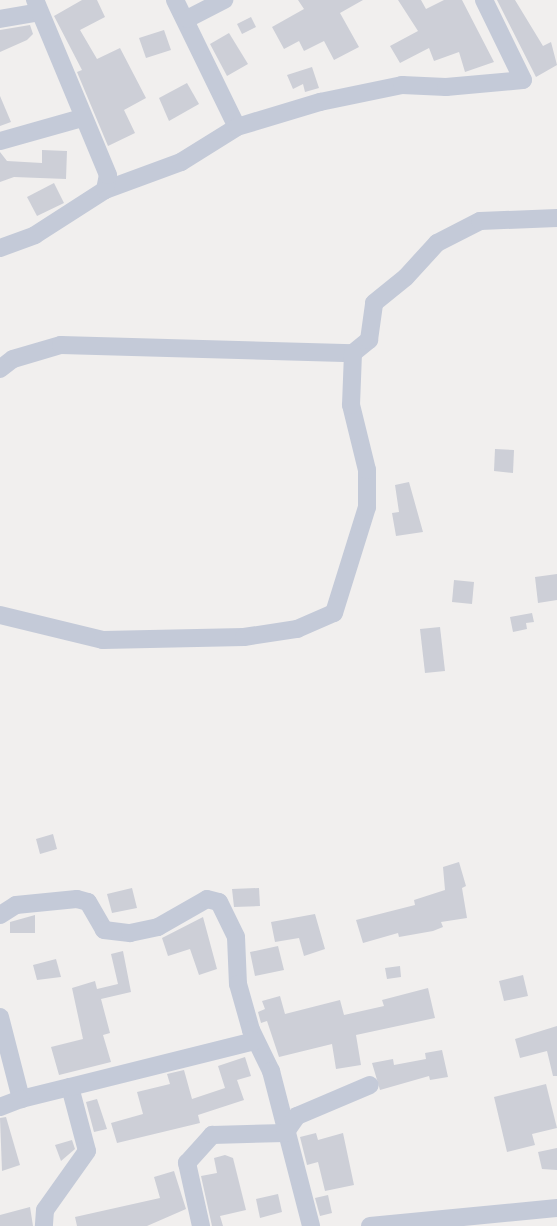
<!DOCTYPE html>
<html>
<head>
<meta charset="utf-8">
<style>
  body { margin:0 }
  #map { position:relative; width:557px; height:1226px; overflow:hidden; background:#f1efee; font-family:Ubuntu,sans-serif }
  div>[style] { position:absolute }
  .building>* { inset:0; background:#cdcfd7 }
  .minor>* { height:18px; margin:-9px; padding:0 9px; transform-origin:9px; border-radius:9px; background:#c4cad8 }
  span { translate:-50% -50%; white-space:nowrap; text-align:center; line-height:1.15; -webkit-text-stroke:7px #fff; paint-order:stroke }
</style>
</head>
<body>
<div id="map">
  <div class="building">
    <div style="clip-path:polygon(82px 0,97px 0,105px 17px,80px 30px,97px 59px,120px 48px,146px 98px,124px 110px,135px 133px,108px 146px,77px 72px,82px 70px,54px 16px)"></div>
    <div style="clip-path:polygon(298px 0,363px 0,340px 13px,359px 47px,334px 60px,324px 41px,304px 51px,299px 41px,284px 49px,272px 27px,304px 9px)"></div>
    <div style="clip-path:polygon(398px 0,421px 0,426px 9px,444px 0,462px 0,494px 62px,465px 72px,459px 52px,434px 61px,429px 48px,400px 63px,390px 46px,418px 31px)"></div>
    <div style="clip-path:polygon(497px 0,515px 0,543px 46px,551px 42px,557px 65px,536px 77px)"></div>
    <div style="clip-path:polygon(251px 17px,256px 27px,242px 34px,237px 24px)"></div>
    <div style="clip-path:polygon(30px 25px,33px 34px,27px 40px,0 52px,0 30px)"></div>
    <div style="clip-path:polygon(164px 30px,171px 50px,146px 58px,139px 38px)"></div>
    <div style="clip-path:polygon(229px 33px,248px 64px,227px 76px,210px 44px)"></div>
    <div style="clip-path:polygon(312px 67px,319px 88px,305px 92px,303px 84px,293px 89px,287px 75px)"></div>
    <div style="clip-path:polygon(187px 83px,199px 104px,169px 121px,159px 98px)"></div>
    <div style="clip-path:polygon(0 96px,11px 122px,0 126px)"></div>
    <div style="clip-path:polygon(42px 150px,67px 151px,66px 179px,14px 177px,0 182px,0 152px,7px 161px,42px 163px)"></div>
    <div style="clip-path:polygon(54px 183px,64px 203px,37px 216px,27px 197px)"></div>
    <div style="clip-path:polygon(495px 449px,514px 450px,513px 473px,494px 471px)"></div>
    <div style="clip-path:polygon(409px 482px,423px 532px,396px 536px,392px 513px,399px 512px,395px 485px)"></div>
    <div style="clip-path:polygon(557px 574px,557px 600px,538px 603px,535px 577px)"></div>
    <div style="clip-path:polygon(454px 580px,474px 582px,472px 604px,452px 602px)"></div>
    <div style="clip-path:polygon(532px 613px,534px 622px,526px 623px,527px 629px,513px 632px,510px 617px)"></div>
    <div style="clip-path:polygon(440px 627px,445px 671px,425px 673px,420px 629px)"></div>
    <div style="clip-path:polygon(53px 834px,57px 849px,40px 854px,36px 839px)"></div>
    <div style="clip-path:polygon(459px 862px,466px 886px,462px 888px,467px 918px,441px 922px,443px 927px,433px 931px,399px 937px,398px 933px,363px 943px,356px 920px,415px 905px,414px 900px,445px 890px,443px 867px)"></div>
    <div style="clip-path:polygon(132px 888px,137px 908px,112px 913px,107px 894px)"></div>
    <div style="clip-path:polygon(259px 888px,260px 906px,234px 907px,232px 889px)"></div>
    <div style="clip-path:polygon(315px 914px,325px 949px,304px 956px,299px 938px,275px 942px,271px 922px)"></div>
    <div style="clip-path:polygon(35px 915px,35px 933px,10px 933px,10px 922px)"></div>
    <div style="clip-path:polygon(203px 917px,217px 969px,199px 975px,190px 949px,168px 956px,162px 938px)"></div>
    <div style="clip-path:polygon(278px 946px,284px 970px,255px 976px,250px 952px)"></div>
    <div style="clip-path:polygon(123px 951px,131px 992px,101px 999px,110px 1033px,103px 1035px,111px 1062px,59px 1075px,51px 1047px,83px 1039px,72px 988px,95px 981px,97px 989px,118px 984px,111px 954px)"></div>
    <div style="clip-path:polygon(56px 959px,61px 977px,37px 980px,33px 965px)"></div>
    <div style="clip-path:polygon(400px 966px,401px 977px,387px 979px,385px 968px)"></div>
    <div style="clip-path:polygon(523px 975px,528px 996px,504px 1001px,499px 981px)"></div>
    <div style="clip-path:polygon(428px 988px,435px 1018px,356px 1035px,361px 1065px,336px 1069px,332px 1044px,279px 1057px,267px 1021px,261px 1023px,258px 1012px,265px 1009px,262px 1001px,280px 996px,285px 1014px,340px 1000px,344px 1015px,384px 1006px,382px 1000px)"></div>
    <div style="clip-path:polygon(557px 1026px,557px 1076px,553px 1076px,547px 1051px,520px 1058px,515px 1039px)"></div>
    <div style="clip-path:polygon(442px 1050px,448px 1077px,430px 1080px,429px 1076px,380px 1090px,372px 1063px,393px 1059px,394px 1065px,426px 1059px,425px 1053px)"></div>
    <div style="clip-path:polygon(245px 1057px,251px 1076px,237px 1080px,244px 1100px,198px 1115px,200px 1123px,117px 1143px,111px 1123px,143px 1114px,137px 1092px,170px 1084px,167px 1074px,184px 1070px,192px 1099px,225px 1088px,218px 1066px)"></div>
    <div style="clip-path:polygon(546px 1084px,557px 1128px,532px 1134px,535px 1145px,507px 1152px,494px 1097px)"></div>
    <div style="clip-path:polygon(97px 1099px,107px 1129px,94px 1132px,86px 1102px)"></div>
    <div style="clip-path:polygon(6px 1117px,20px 1165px,2px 1171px,0 1118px)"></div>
    <div style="clip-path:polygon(316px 1133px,318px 1140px,343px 1133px,354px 1185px,325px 1191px,318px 1162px,307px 1165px,300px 1137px)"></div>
    <div style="clip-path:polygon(72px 1140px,75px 1149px,61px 1161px,55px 1145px)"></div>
    <div style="clip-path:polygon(557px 1148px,557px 1170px,542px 1169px,538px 1152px)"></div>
    <div style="clip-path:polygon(225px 1155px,233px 1158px,246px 1210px,220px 1216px,223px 1226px,212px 1226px,201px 1176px,217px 1173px,214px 1158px)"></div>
    <div style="clip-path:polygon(174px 1171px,186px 1209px,147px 1226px,77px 1226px,75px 1217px,160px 1198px,154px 1177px)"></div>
    <div style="clip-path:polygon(278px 1194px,282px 1212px,260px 1218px,256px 1199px)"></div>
    <div style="clip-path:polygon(328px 1195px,332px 1213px,320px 1216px,315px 1198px)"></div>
    <div style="clip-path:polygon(30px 1207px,33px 1226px,0 1226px,0 1215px)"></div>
  </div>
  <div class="minor">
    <div style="left:175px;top:0;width:141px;rotate:64deg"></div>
    <div style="left:0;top:19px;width:40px;rotate:-10deg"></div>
    <div style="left:187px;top:19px;width:42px;rotate:-27.2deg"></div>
    <div style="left:0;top:141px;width:85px;rotate:-15.7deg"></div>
    <div style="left:105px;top:190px;width:81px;rotate:-20.2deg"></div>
    <div style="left:181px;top:162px;width:66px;rotate:-32deg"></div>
    <div style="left:237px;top:127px;width:87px;rotate:-16.8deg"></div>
    <div style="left:320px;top:102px;width:84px;rotate:-11.7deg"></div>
    <div style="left:402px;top:85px;width:44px;rotate:2.6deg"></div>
    <div style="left:446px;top:87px;width:77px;rotate:-5.2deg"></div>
    <div style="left:523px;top:80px;width:89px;rotate:-116deg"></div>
    <div style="left:0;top:248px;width:37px;rotate:-20deg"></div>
    <div style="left:35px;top:235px;width:83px;rotate:-32.7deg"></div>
    <div style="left:105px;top:190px;width:15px;rotate:-79deg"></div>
    <div style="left:108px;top:175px;width:190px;rotate:-112.6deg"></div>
    <div style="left:0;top:369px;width:16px;rotate:-38deg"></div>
    <div style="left:13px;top:359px;width:50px;rotate:-16.3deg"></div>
    <div style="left:61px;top:345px;width:292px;rotate:1.6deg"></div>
    <div style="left:353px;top:353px;width:21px;rotate:-39deg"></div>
    <div style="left:369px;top:340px;width:37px;rotate:-82deg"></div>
    <div style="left:374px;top:303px;width:41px;rotate:-39.1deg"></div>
    <div style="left:406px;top:277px;width:46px;rotate:-47.6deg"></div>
    <div style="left:437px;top:243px;width:48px;rotate:-27.1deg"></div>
    <div style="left:480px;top:221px;width:77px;rotate:-2.2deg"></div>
    <div style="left:0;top:615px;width:106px;rotate:13.6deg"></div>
    <div style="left:103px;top:640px;width:141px;rotate:-1.2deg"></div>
    <div style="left:244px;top:637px;width:54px;rotate:-8.6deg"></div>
    <div style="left:297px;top:629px;width:40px;rotate:-23.4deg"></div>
    <div style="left:334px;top:613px;width:111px;rotate:-72.7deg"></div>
    <div style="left:367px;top:507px;width:37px;rotate:-90deg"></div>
    <div style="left:367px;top:470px;width:67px;rotate:-103.8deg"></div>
    <div style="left:351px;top:405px;width:52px;rotate:-87.8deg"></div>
    <div style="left:0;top:915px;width:19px;rotate:-32deg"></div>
    <div style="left:16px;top:905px;width:61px;rotate:-5.6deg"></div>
    <div style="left:77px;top:899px;width:11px;rotate:15deg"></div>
    <div style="left:88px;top:902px;width:32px;rotate:60deg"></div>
    <div style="left:104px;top:930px;width:26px;rotate:7deg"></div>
    <div style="left:130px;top:933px;width:29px;rotate:-12deg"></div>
    <div style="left:158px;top:927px;width:56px;rotate:-29.7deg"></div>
    <div style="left:207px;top:899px;width:12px;rotate:14deg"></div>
    <div style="left:219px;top:902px;width:39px;rotate:64deg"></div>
    <div style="left:236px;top:937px;width:47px;rotate:87.6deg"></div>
    <div style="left:238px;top:984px;width:48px;rotate:74.2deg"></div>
    <div style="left:251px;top:1030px;width:46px;rotate:64deg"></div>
    <div style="left:271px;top:1071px;width:160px;rotate:75.5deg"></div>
    <div style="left:0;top:1017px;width:85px;rotate:75.6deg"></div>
    <div style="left:21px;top:1099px;width:50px;rotate:-13.8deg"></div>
    <div style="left:70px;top:1087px;width:66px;rotate:75.1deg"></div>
    <div style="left:87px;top:1151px;width:72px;rotate:125.4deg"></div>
    <div style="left:45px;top:1210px;width:16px;rotate:94deg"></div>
    <div style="left:70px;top:1087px;width:191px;rotate:-14deg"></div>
    <div style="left:0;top:1107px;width:22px;rotate:-21deg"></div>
    <div style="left:201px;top:1226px;width:65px;rotate:-102.5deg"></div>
    <div style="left:187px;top:1163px;width:38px;rotate:-48deg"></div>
    <div style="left:212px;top:1135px;width:73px;rotate:-1.6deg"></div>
    <div style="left:285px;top:1133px;width:21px;rotate:-55deg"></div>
    <div style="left:297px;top:1116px;width:79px;rotate:-23deg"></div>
    <div style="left:370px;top:1226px;width:188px;rotate:-5.5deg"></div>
  </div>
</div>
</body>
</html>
